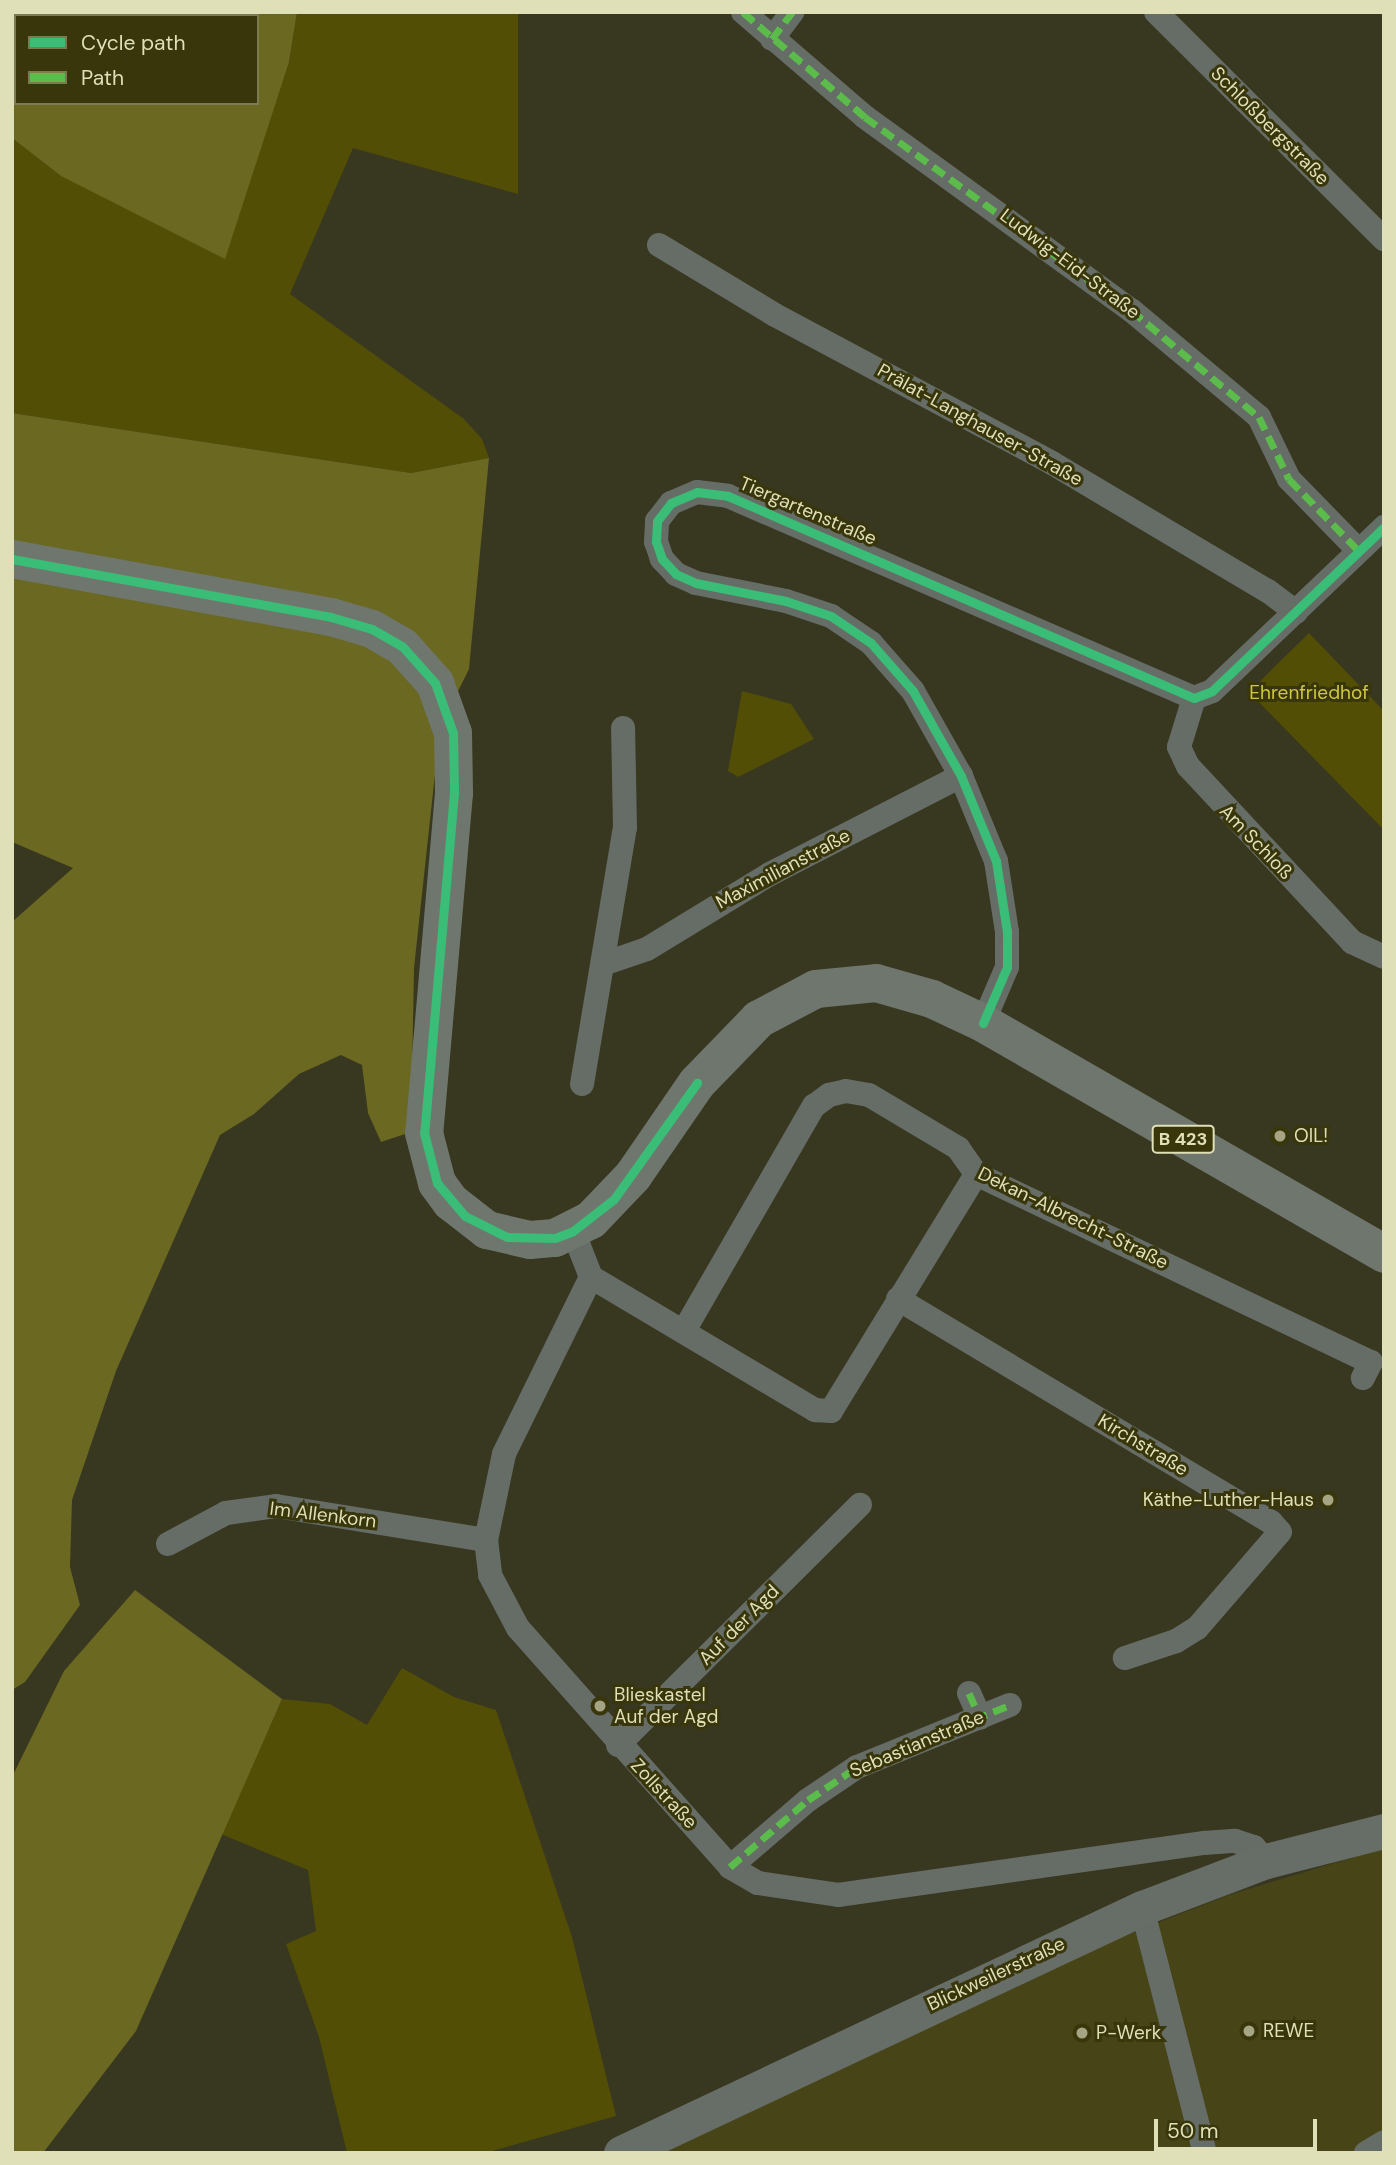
<!DOCTYPE html>
<html>
<head>
<meta charset="utf-8">
<style>
  body { margin:0 }
  #map { position:relative; width:1396px; height:2165px; overflow:hidden; background:#383720; font-family:"DM Sans",sans-serif }
  div>[style] { position:absolute }
  .built>* { inset:0; background:#474518 }
  .green>* { inset:0; background:#524e06 }
  .forest>* { inset:0; background:#6b6822 }
  .street>* { height:24px; margin:-12px; padding:0 12px; transform-origin:12px; border-radius:12px; background:#666d67 }
  .secondary>* { height:35px; margin:-17.5px; padding:0 17.5px; transform-origin:17.5px; border-radius:17.5px; background:#676e67 }
  .primary>* { height:38px; margin:-19px; padding:0 19px; transform-origin:19px; border-radius:19px; background:#6f766e }
  .quiet>* { height:7px; margin-top:-3.5px; transform-origin:0; background:repeating-linear-gradient(90deg,#5cbc4b 0 14px,transparent 0 21px) }
  .cycleway>* { height:9px; margin:-4.5px; padding:0 4.5px; transform-origin:4.5px; border-radius:4.5px; background:#3abd76 }
  .dots>* { width:19px; height:19px; translate:-50% -50%; box-sizing:border-box; border:4px solid #38360a; border-radius:50% }
  span { translate:-50% -50%; white-space:nowrap; text-align:center; line-height:1.15; -webkit-text-stroke:6px #38360a; paint-order:stroke }
  .shield-label span { padding:2px 5px; background:#38360a; border:2px solid; border-radius:5px; -webkit-text-stroke-width:0 }
  .shield-label { font-size:18px; color:#dfdfb8; font-weight:700 }
  .street-label { font-size:19px; color:#dfdfb8 }
  .park-label { font-size:19px; color:#cec841 }
  .poi-label { font-size:19px; color:#dfdfb8 }
  .left { translate:0 -50%; text-align:left }
  .right { translate:-100% -50%; text-align:right }
  .frame { position:absolute; inset:0; border:14px solid #dfdfb8; pointer-events:none }
  .legend { position:absolute; left:14px; top:14px; width:245px; height:91px; box-sizing:border-box; background:#38360a; border:2px solid #7b7a50; margin:0; padding:9px 12px; list-style:none; font-size:21px; color:#dfdfb8 }
  .legend li { display:flex; align-items:center; gap:14px; height:35px }
  .legend b { width:35px; border:2px solid #7b7a50 }
  .scale { position:absolute; left:1154px; top:2119px; width:163px; height:32px; box-sizing:border-box; border:4px solid #dfdfb8; border-top:0; padding-left:9px; font-size:21px; line-height:24px; white-space:nowrap; color:#dfdfb8; -webkit-text-stroke:5px #38360a; paint-order:stroke }
</style>
</head>
<body>
<div id="map">
  <div class="built">
    <div style="clip-path:polygon(1384px 1848px,1384px 2153px,659px 2153px,1100px 1945px,1232px 1894px)"></div>
  </div>
  <div class="green">
    <div style="clip-path:polygon(297px 12px,518px 12px,518px 194px,353px 148px,290px 294px,464px 419px,482px 439px,489px 458px,411px 473px,12px 413px,12px 138px,61px 176px,268px 122px,289px 62px)"></div>
    <div style="clip-path:polygon(1309px 633px,1384px 711px,1384px 830px,1249px 692px)"></div>
    <div style="clip-path:polygon(742px 691px,791px 704px,814px 739px,738px 777px,728px 771px)"></div>
    <div style="clip-path:polygon(402px 1668px,454px 1697px,496px 1710px,572px 1937px,616px 2116px,485px 2153px,347px 2153px,319px 2037px,286px 1944px,316px 1931px,308px 1870px,221px 1834px,282px 1699px,330px 1704px,367px 1725px)"></div>
  </div>
  <div class="forest">
    <div style="clip-path:polygon(evenodd,12px 12px,297px 12px,289px 62px,225px 259px,61px 176px,12px 138px,12px 12px,16px 16px,257px 16px,257px 103px,16px 103px,16px 16px)"></div>
    <div style="clip-path:polygon(12px 413px,411px 473px,489px 458px,469px 669px,440px 728px,414px 968px,411px 1132px,381px 1142px,368px 1113px,362px 1065px,341px 1055px,299px 1074px,254px 1114px,220px 1135px,116px 1371px,72px 1500px,70px 1567px,80px 1605px,25px 1682px,12px 1690px,12px 922px,73px 868px,12px 842px)"></div>
    <div style="clip-path:polygon(135px 1590px,282px 1699px,136px 2031px,43px 2153px,12px 2153px,12px 1777px,64px 1671px)"></div>
  </div>
  <div class="street">
    <div style="left:743px;top:12px;width:161px;rotate:40.7deg"></div>
    <div style="left:865px;top:117px;width:329px;rotate:36deg"></div>
    <div style="left:1131px;top:310px;width:167px;rotate:39.9deg"></div>
    <div style="left:1259px;top:417px;width:69px;rotate:64.2deg"></div>
    <div style="left:1289px;top:479px;width:100px;rotate:45.8deg"></div>
    <div style="left:1156px;top:12px;width:322px;rotate:44.9deg"></div>
    <div style="left:772px;top:39px;width:34px;rotate:-53deg"></div>
    <div style="left:659px;top:245px;width:135px;rotate:31.1deg"></div>
    <div style="left:775px;top:315px;width:314px;rotate:28.1deg"></div>
    <div style="left:1052px;top:463px;width:251px;rotate:30.7deg"></div>
    <div style="left:1268px;top:591px;width:35px;rotate:37deg"></div>
    <div style="left:1194px;top:698px;width:51px;rotate:107deg"></div>
    <div style="left:1179px;top:747px;width:21px;rotate:65deg"></div>
    <div style="left:1188px;top:766px;width:241px;rotate:47deg"></div>
    <div style="left:1352px;top:942px;width:35px;rotate:25deg"></div>
    <div style="left:606px;top:963px;width:43px;rotate:-18.9deg"></div>
    <div style="left:647px;top:949px;width:144px;rotate:-31.4deg"></div>
    <div style="left:770px;top:874px;width:215px;rotate:-27.2deg"></div>
    <div style="left:983px;top:1023px;width:61px;rotate:-66.8deg"></div>
    <div style="left:1007px;top:967px;width:35px;rotate:-90deg"></div>
    <div style="left:1007px;top:932px;width:72px;rotate:-98.8deg"></div>
    <div style="left:996px;top:861px;width:92px;rotate:-112.4deg"></div>
    <div style="left:961px;top:776px;width:98px;rotate:-119.5deg"></div>
    <div style="left:913px;top:691px;width:64px;rotate:-131.2deg"></div>
    <div style="left:871px;top:643px;width:48px;rotate:-146deg"></div>
    <div style="left:831px;top:616px;width:47px;rotate:-161.6deg"></div>
    <div style="left:786px;top:601px;width:92px;rotate:-168.7deg"></div>
    <div style="left:696px;top:583px;width:22px;rotate:-156deg"></div>
    <div style="left:676px;top:574px;width:21px;rotate:-133deg"></div>
    <div style="left:662px;top:559px;width:18px;rotate:-109deg"></div>
    <div style="left:656px;top:542px;width:21px;rotate:-87deg"></div>
    <div style="left:657px;top:521px;width:23px;rotate:-52deg"></div>
    <div style="left:671px;top:503px;width:28px;rotate:-23deg"></div>
    <div style="left:697px;top:492px;width:31px;rotate:7deg"></div>
    <div style="left:728px;top:496px;width:508px;rotate:23.44deg"></div>
    <div style="left:1194px;top:698px;width:19px;rotate:-21deg"></div>
    <div style="left:1212px;top:691px;width:238px;rotate:-43.6deg"></div>
    <div style="left:582px;top:1084px;width:260px;rotate:-80.5deg"></div>
    <div style="left:625px;top:828px;width:100px;rotate:-91.1deg"></div>
    <div style="left:573px;top:1231px;width:49px;rotate:68.6deg"></div>
    <div style="left:591px;top:1277px;width:197px;rotate:116.2deg"></div>
    <div style="left:504px;top:1454px;width:88px;rotate:101.8deg"></div>
    <div style="left:486px;top:1540px;width:35px;rotate:83deg"></div>
    <div style="left:490px;top:1575px;width:60px;rotate:62.2deg"></div>
    <div style="left:518px;top:1628px;width:319px;rotate:48.4deg"></div>
    <div style="left:730px;top:1867px;width:32px;rotate:30deg"></div>
    <div style="left:758px;top:1883px;width:81px;rotate:8.5deg"></div>
    <div style="left:838px;top:1895px;width:370px;rotate:-8.1deg"></div>
    <div style="left:1204px;top:1843px;width:31px;rotate:-4deg"></div>
    <div style="left:1235px;top:1841px;width:20px;rotate:18deg"></div>
    <div style="left:1254px;top:1847px;width:18px;rotate:49deg"></div>
    <div style="left:591px;top:1277px;width:261px;rotate:30.7deg"></div>
    <div style="left:815px;top:1410px;width:16px;rotate:4deg"></div>
    <div style="left:831px;top:1411px;width:278px;rotate:-58.5deg"></div>
    <div style="left:898px;top:1299px;width:435px;rotate:30.9deg"></div>
    <div style="left:1271px;top:1522px;width:13px;rotate:48deg"></div>
    <div style="left:1280px;top:1532px;width:127px;rotate:130.8deg"></div>
    <div style="left:1197px;top:1628px;width:25px;rotate:148deg"></div>
    <div style="left:1176px;top:1641px;width:54px;rotate:161.6deg"></div>
    <div style="left:685px;top:1329px;width:258px;rotate:-60deg"></div>
    <div style="left:814px;top:1106px;width:19px;rotate:-36deg"></div>
    <div style="left:829px;top:1095px;width:17px;rotate:-13deg"></div>
    <div style="left:846px;top:1091px;width:23px;rotate:10deg"></div>
    <div style="left:869px;top:1095px;width:104px;rotate:30.8deg"></div>
    <div style="left:958px;top:1148px;width:32px;rotate:55deg"></div>
    <div style="left:976px;top:1174px;width:437px;rotate:25.5deg"></div>
    <div style="left:1371px;top:1362px;width:18px;rotate:117deg"></div>
    <div style="left:168px;top:1544px;width:66px;rotate:-28.1deg"></div>
    <div style="left:226px;top:1513px;width:50px;rotate:-8deg"></div>
    <div style="left:276px;top:1506px;width:213px;rotate:9.2deg"></div>
    <div style="left:969px;top:1693px;width:27px;rotate:66deg"></div>
    <div style="left:618px;top:1745px;width:341px;rotate:-44.8deg"></div>
    <div style="left:730px;top:1867px;width:103px;rotate:-40.7deg"></div>
    <div style="left:808px;top:1800px;width:59px;rotate:-34deg"></div>
    <div style="left:857px;top:1767px;width:165px;rotate:-22.1deg"></div>
    <div style="left:1142px;top:1908px;width:253px;rotate:75.6deg"></div>
    <div style="left:1366px;top:2153px;width:21px;rotate:-31deg"></div>
  </div>
  <div class="secondary">
    <div style="left:621px;top:2153px;width:576px;rotate:-25.19deg"></div>
    <div style="left:1142px;top:1908px;width:133px;rotate:-20.8deg"></div>
    <div style="left:1266px;top:1861px;width:122px;rotate:-14.3deg"></div>
  </div>
  <div class="primary">
    <div style="left:12px;top:559px;width:324px;rotate:10.3deg"></div>
    <div style="left:331px;top:617px;width:43px;rotate:16.3deg"></div>
    <div style="left:372px;top:629px;width:34px;rotate:30deg"></div>
    <div style="left:402px;top:646px;width:50px;rotate:48.3deg"></div>
    <div style="left:435px;top:683px;width:53px;rotate:70.2deg"></div>
    <div style="left:453px;top:733px;width:60px;rotate:89deg"></div>
    <div style="left:454px;top:793px;width:341px;rotate:95deg"></div>
    <div style="left:424px;top:1133px;width:52px;rotate:75.4deg"></div>
    <div style="left:437px;top:1183px;width:24px;rotate:54deg"></div>
    <div style="left:451px;top:1202px;width:46px;rotate:37.9deg"></div>
    <div style="left:487px;top:1230px;width:44px;rotate:13.1deg"></div>
    <div style="left:530px;top:1240px;width:25px;rotate:-5deg"></div>
    <div style="left:555px;top:1238px;width:40px;rotate:-26.6deg"></div>
    <div style="left:591px;top:1220px;width:61px;rotate:-46.3deg"></div>
    <div style="left:633px;top:1176px;width:113px;rotate:-55.5deg"></div>
    <div style="left:697px;top:1083px;width:89px;rotate:-45.9deg"></div>
    <div style="left:759px;top:1019px;width:64px;rotate:-27.8deg"></div>
    <div style="left:816px;top:989px;width:60px;rotate:-5.7deg"></div>
    <div style="left:876px;top:983px;width:58px;rotate:15.9deg"></div>
    <div style="left:932px;top:999px;width:56px;rotate:25.2deg"></div>
    <div style="left:983px;top:1023px;width:463px;rotate:29.9deg"></div>
  </div>
  <div class="quiet">
    <div style="left:743px;top:12px;width:161px;rotate:40.7deg"></div>
    <div style="left:865px;top:117px;width:329px;rotate:36deg"></div>
    <div style="left:1131px;top:310px;width:167px;rotate:39.9deg"></div>
    <div style="left:1259px;top:417px;width:69px;rotate:64.2deg"></div>
    <div style="left:1289px;top:479px;width:100px;rotate:45.8deg"></div>
    <div style="left:772px;top:39px;width:34px;rotate:-53deg"></div>
    <div style="left:969px;top:1693px;width:27px;rotate:66deg"></div>
    <div style="left:730px;top:1867px;width:103px;rotate:-40.7deg"></div>
    <div style="left:808px;top:1800px;width:59px;rotate:-34deg"></div>
    <div style="left:857px;top:1767px;width:165px;rotate:-22.1deg"></div>
  </div>
  <div class="cycleway">
    <div style="left:12px;top:559px;width:324px;rotate:10.3deg"></div>
    <div style="left:331px;top:617px;width:43px;rotate:16.3deg"></div>
    <div style="left:372px;top:629px;width:34px;rotate:30deg"></div>
    <div style="left:402px;top:646px;width:50px;rotate:48.3deg"></div>
    <div style="left:435px;top:683px;width:53px;rotate:70.2deg"></div>
    <div style="left:453px;top:733px;width:60px;rotate:89deg"></div>
    <div style="left:454px;top:793px;width:341px;rotate:95deg"></div>
    <div style="left:424px;top:1133px;width:52px;rotate:75.4deg"></div>
    <div style="left:437px;top:1183px;width:43px;rotate:49.7deg"></div>
    <div style="left:465px;top:1216px;width:47px;rotate:26.6deg"></div>
    <div style="left:507px;top:1237px;width:48px;rotate:1.2deg"></div>
    <div style="left:555px;top:1238px;width:19px;rotate:-21deg"></div>
    <div style="left:573px;top:1231px;width:52px;rotate:-38deg"></div>
    <div style="left:614px;top:1199px;width:143px;rotate:-54.4deg"></div>
    <div style="left:983px;top:1023px;width:61px;rotate:-66.8deg"></div>
    <div style="left:1007px;top:967px;width:35px;rotate:-90deg"></div>
    <div style="left:1007px;top:932px;width:72px;rotate:-98.8deg"></div>
    <div style="left:996px;top:861px;width:92px;rotate:-112.4deg"></div>
    <div style="left:961px;top:776px;width:98px;rotate:-119.5deg"></div>
    <div style="left:913px;top:691px;width:64px;rotate:-131.2deg"></div>
    <div style="left:871px;top:643px;width:48px;rotate:-146deg"></div>
    <div style="left:831px;top:616px;width:47px;rotate:-161.6deg"></div>
    <div style="left:786px;top:601px;width:92px;rotate:-168.7deg"></div>
    <div style="left:696px;top:583px;width:22px;rotate:-156deg"></div>
    <div style="left:676px;top:574px;width:21px;rotate:-133deg"></div>
    <div style="left:662px;top:559px;width:18px;rotate:-109deg"></div>
    <div style="left:656px;top:542px;width:21px;rotate:-87deg"></div>
    <div style="left:657px;top:521px;width:23px;rotate:-52deg"></div>
    <div style="left:671px;top:503px;width:28px;rotate:-23deg"></div>
    <div style="left:697px;top:492px;width:31px;rotate:7deg"></div>
    <div style="left:728px;top:496px;width:508px;rotate:23.44deg"></div>
    <div style="left:1194px;top:698px;width:19px;rotate:-21deg"></div>
    <div style="left:1212px;top:691px;width:238px;rotate:-43.6deg"></div>
  </div>
  <div class="dots">
    <div style="left:1280px;top:1136px;background:#a5a483"></div>
    <div style="left:1328px;top:1500px;background:#a5a483"></div>
    <div style="left:600px;top:1706px;background:#a5a483"></div>
    <div style="left:1249px;top:2031px;background:#a5a483"></div>
    <div style="left:1082px;top:2033px;background:#a5a483"></div>
  </div>
  <div class="shield-label">
    <span style="left:1183px;top:1139px">B 423</span>
  </div>
  <div class="street-label">
    <span style="left:1270px;top:126px;rotate:45deg">Schloßbergstraße</span>
    <span style="left:1070px;top:264px;rotate:37deg">Ludwig-Eid-Straße</span>
    <span style="left:980px;top:425px;rotate:29deg">Prälat-Langhauser-Straße</span>
    <span style="left:808px;top:511px;rotate:23deg">Tiergartenstraße</span>
    <span style="left:1256px;top:842px;rotate:46deg">Am Schloß</span>
    <span style="left:783px;top:869px;rotate:-28deg">Maximilianstraße</span>
    <span style="left:1073px;top:1218px;rotate:26deg">Dekan-Albrecht-Straße</span>
    <span style="left:1143px;top:1445px;rotate:31deg">Kirchstraße</span>
    <span style="left:323px;top:1515px;rotate:7deg">Im Allenkorn</span>
    <span style="left:739px;top:1625px;rotate:-45deg">Auf der Agd</span>
    <span style="left:917px;top:1744px;rotate:-23deg">Sebastianstraße</span>
    <span style="left:664px;top:1794px;rotate:47deg">Zollstraße</span>
    <span style="left:996px;top:1974px;rotate:-25deg">Blickweilerstraße</span>
  </div>
  <div class="park-label">
    <span style="left:1309px;top:693px">Ehrenfriedhof</span>
  </div>
  <div class="poi-label">
    <span class="left" style="left:1294px;top:1136px">OIL!</span>
    <span class="right" style="left:1314px;top:1500px">Käthe-Luther-Haus</span>
    <span class="left" style="left:614px;top:1706px">Blieskastel<br>Auf der Agd</span>
    <span class="left" style="left:1263px;top:2031px">REWE</span>
    <span class="left" style="left:1096px;top:2033px">P-Werk</span>
  </div>
  <div class="frame"></div>
  <ul class="legend">
  <li><b style="height:9px;background:#3abd76"></b>Cycle path</li>
  <li><b style="height:9px;background:#5cbc4b"></b>Path</li>
  </ul>
  <div class="scale">50 m</div>
</div>
</body>
</html>
